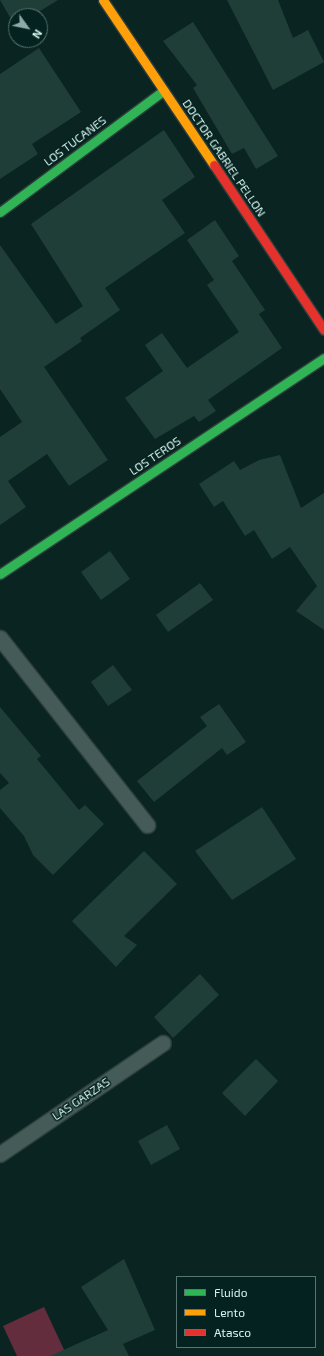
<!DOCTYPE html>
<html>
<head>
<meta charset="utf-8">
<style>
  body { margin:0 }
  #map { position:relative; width:324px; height:1356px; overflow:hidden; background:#0a2421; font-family:"Exo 2",sans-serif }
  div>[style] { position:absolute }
  .green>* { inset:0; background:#632d3e }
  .building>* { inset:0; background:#203e38 }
  .roads { filter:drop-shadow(1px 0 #2d3f3c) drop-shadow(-1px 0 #2d3f3c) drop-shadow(0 1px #2d3f3c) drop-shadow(0 -1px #2d3f3c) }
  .lane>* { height:15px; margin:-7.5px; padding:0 7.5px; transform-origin:7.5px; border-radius:7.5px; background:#455b58 }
  .fast>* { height:9px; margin:-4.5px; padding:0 4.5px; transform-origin:4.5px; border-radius:4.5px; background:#30b455 }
  .slow>* { height:9px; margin:-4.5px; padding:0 4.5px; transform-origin:4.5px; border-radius:4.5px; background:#ff9f0a }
  .jam>* { height:9px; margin:-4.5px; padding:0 4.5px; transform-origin:4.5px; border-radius:4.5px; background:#e5322d }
  span { translate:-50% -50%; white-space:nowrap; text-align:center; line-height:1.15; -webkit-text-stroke:3px #04221f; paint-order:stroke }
  .street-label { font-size:12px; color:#d6f2ed }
  .legend { position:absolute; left:176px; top:1276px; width:140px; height:72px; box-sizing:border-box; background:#04221f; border:1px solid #587571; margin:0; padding:5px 7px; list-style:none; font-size:12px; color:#d6f2ed }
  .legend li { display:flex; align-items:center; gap:8px; height:20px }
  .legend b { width:20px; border:1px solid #587571 }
  .north { position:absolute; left:8px; top:8px; width:40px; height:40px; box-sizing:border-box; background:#04221f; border:1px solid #587571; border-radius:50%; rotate:123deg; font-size:11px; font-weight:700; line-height:16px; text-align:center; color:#d6f2ed }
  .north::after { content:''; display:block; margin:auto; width:14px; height:18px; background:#8faaa6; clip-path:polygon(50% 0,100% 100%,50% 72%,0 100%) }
</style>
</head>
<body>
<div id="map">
  <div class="green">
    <div style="clip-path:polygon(44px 1307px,67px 1356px,17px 1356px,3px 1326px)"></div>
  </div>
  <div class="building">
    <div style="clip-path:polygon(0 0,58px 0,32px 16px,16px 16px,15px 26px)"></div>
    <div style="clip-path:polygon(227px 0,278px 0,293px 38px,308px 30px,324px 62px,273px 90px)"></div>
    <div style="clip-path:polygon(193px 22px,278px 156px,256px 169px,244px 148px,232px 154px,193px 88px,197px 85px,163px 41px)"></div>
    <div style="clip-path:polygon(39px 48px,81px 112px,32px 144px,38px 154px,0 179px,0 74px)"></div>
    <div style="clip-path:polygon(164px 130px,195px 177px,162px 200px,185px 233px,105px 288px,120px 310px,80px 338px,82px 341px,44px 367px,108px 460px,69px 486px,47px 454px,8px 481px,26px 507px,0 525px,0 437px,22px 422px,0 389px,0 245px,56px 324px,83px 306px,31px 224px)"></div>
    <div style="clip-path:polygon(215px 220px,239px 256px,232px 261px,265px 310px,259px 314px,282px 348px,208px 400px,216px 411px,199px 422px,194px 416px,155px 439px,125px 398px,163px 371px,145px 345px,162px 333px,187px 368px,239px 332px,207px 285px,214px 280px,187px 240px)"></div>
    <div style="clip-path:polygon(280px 455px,301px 508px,324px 493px,324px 630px,296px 611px,317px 586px,290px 547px,272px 559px,254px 530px,245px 536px,223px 501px,214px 507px,199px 484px,234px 461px,240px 470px,259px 460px)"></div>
    <div style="clip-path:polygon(110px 551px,130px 579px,101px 600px,81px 572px)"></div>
    <div style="clip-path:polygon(200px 583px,213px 600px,168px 632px,156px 615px)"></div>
    <div style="clip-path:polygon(113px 665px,132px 690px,108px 706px,91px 682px)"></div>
    <div style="clip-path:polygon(219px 704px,246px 742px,227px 755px,222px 748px,154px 802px,137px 781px,207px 726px,200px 717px)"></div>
    <div style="clip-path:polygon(0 707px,41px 756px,37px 759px,79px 810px,85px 805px,104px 824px,53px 875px,33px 855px,24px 836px,0 808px,0 790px,9px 783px,0 773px)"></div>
    <div style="clip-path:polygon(262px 807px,296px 859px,232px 900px,195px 851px)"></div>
    <div style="clip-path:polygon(144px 851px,177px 884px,124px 936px,137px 945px,116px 967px,72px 921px)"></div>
    <div style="clip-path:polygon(200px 974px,219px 995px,173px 1038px,154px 1017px)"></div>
    <div style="clip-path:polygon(256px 1059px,278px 1081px,245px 1116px,222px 1093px)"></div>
    <div style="clip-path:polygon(167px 1125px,180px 1149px,151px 1165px,138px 1141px)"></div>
    <div style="clip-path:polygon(124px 1259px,155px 1330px,123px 1344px,129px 1356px,50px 1356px,108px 1330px,81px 1287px)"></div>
  </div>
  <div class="roads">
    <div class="lane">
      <div style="left:0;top:638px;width:238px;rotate:51.8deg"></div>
      <div style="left:0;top:1154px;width:197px;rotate:-34.3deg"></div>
    </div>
    <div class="fast">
      <div style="left:0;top:212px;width:204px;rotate:-36.6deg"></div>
      <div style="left:0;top:574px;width:389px;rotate:-33.7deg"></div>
    </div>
    <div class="slow">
      <div style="left:103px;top:0;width:199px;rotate:56.1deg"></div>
    </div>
    <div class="jam">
      <div style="left:214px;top:165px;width:198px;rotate:56.3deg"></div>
    </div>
  </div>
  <div class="street-label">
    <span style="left:75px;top:141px;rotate:-37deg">LOS TUCANES</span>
    <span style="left:224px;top:158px;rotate:56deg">DOCTOR GABRIEL PELLON</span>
    <span style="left:155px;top:456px;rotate:-34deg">LOS TEROS</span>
    <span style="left:81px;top:1099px;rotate:-34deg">LAS GARZAS</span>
  </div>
  <ul class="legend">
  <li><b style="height:5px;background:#30b455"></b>Fluido</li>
  <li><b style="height:5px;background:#ff9f0a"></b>Lento</li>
  <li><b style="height:5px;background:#e5322d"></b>Atasco</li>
  </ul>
  <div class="north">N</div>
</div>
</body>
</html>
